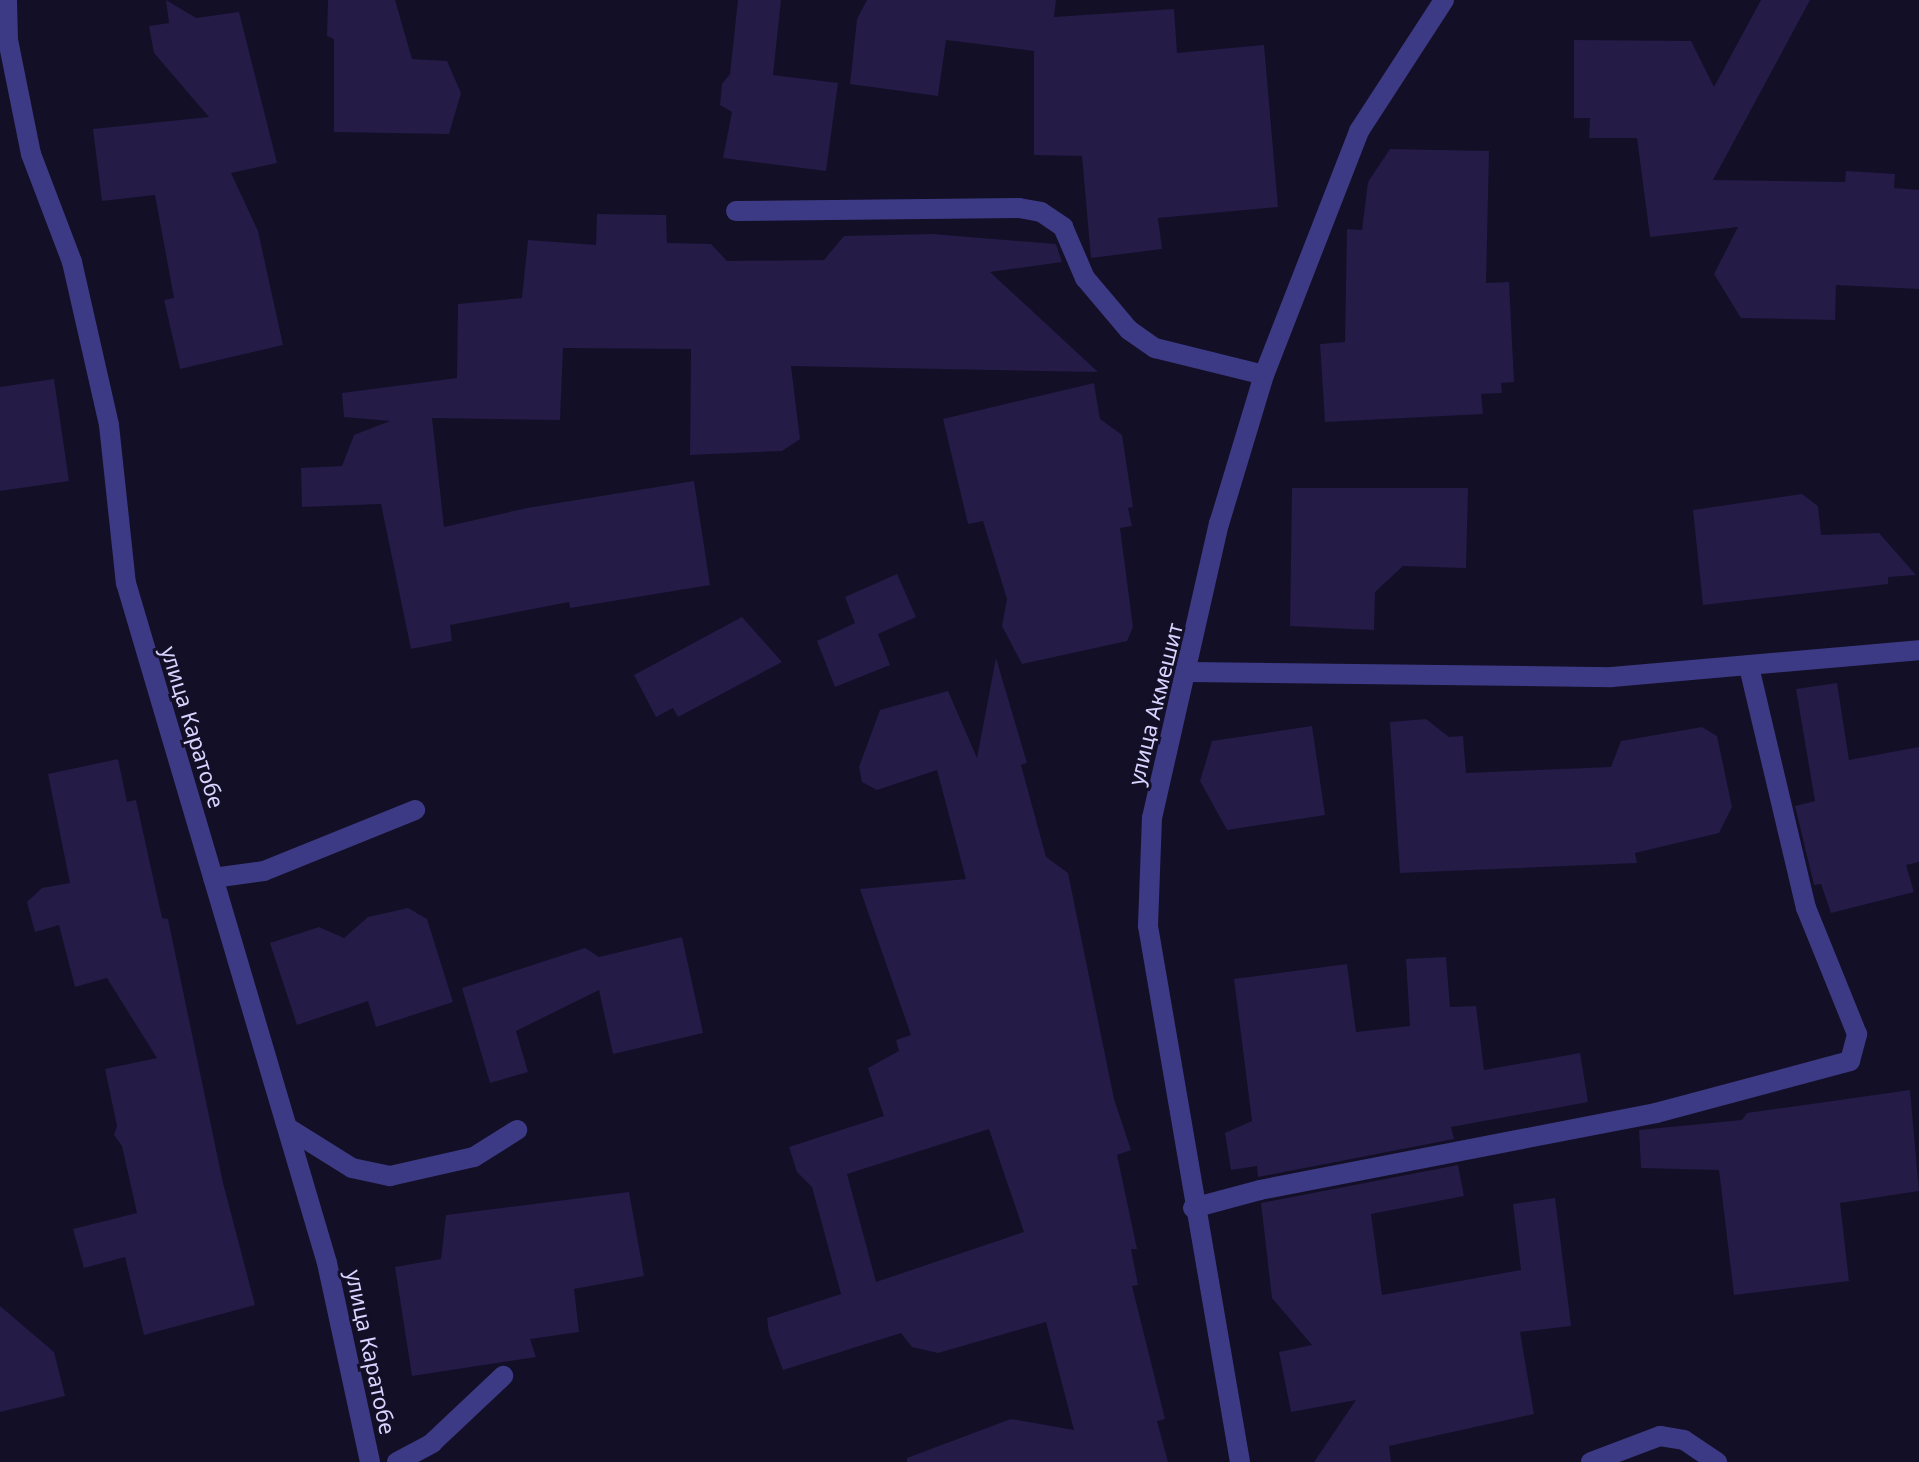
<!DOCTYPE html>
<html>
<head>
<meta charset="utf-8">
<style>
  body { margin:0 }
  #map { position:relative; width:1919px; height:1462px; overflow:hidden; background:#130f26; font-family:"Noto Sans",sans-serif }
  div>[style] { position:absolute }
  .building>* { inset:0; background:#241b47 }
  .street>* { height:20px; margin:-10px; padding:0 10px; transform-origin:10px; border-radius:10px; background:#3d3a85 }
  span { translate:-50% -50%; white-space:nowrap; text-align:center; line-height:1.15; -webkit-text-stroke:6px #130f26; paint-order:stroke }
  .street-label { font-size:22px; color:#d9d4ff }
</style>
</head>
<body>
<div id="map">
  <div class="building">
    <div style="clip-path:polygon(166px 0,196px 18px,239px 12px,277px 163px,231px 173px,258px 231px,283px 345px,180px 369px,164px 300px,174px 298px,155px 195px,102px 201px,93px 129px,209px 117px,154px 53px,149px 26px,169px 23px)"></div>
    <div style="clip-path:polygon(328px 0,395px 0,412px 59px,447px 61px,461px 93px,449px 134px,334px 132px,334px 39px,327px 36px)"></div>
    <div style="clip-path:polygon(738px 0,781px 0,773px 75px,838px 83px,826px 171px,723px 158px,732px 112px,720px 105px,722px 84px,730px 74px)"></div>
    <div style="clip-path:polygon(867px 0,1056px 0,1054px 17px,1174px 9px,1177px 53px,1264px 45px,1278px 207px,1158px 218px,1162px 249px,1091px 258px,1082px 156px,1034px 155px,1034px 51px,946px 40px,938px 96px,850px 84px,857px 19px)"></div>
    <div style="clip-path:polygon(1761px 0,1810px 0,1713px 180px,1845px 182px,1846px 171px,1895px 174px,1894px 188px,1919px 190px,1919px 289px,1836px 285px,1835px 320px,1741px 318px,1714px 274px,1738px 227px,1650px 237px,1637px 138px,1589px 138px,1590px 118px,1574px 118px,1574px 40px,1691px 41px,1714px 87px)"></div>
    <div style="clip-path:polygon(1390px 149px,1489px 151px,1486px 283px,1509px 282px,1514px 382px,1501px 383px,1502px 393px,1481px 394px,1483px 414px,1325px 422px,1320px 344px,1345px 342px,1347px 229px,1362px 230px,1368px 182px)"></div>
    <div style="clip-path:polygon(597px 214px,666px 215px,667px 243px,711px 244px,727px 261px,824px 260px,844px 236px,932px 234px,1056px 244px,1062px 262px,990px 272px,1098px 372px,791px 366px,800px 439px,782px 451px,690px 455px,691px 349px,563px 348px,560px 420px,432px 418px,444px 527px,527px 508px,694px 481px,710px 585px,570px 608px,569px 602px,450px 625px,452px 641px,411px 649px,381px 504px,302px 507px,301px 468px,342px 466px,354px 435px,390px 421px,344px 417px,342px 393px,457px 378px,458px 304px,522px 298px,528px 240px,596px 245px)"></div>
    <div style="clip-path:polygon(54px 379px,69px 481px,0 491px,0 387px)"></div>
    <div style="clip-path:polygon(1094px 383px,1100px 419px,1122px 435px,1133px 507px,1128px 508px,1132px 526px,1120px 528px,1133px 627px,1127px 641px,1022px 664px,1002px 626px,1007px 599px,983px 521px,968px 524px,943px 419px)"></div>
    <div style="clip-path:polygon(1292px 488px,1468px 488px,1466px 568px,1403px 566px,1375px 592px,1374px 630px,1290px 626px)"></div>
    <div style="clip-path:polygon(1802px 494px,1818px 506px,1821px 535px,1879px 533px,1916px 575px,1888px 577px,1888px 584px,1703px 605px,1693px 510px)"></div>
    <div style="clip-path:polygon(897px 574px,916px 617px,878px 634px,890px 665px,835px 687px,817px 641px,855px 623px,845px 597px)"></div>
    <div style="clip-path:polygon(742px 617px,782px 662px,678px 717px,673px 708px,656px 717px,634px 675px)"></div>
    <div style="clip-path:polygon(evenodd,996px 658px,1027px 763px,1021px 765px,1046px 857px,1068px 873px,1114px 1099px,1131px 1150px,1117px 1155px,1137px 1249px,1131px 1249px,1138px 1285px,1132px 1286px,1165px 1419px,1157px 1421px,1168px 1462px,907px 1462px,907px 1458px,1011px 1419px,1074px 1430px,1046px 1322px,938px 1353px,912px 1347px,901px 1333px,783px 1370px,769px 1333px,767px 1318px,841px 1294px,812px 1187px,797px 1172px,789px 1147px,884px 1116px,868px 1068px,899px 1051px,896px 1040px,911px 1035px,860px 889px,966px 879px,937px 770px,877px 790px,862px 782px,859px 767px,880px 710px,948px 691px,977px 758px,996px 658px,989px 1129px,1024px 1232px,876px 1282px,847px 1174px,989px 1129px)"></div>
    <div style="clip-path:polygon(1837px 683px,1849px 760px,1919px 747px,1919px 862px,1906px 865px,1914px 892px,1831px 913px,1821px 884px,1814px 885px,1795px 806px,1815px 801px,1796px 689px)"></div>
    <div style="clip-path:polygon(1426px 719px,1449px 737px,1463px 736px,1466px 773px,1611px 767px,1621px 741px,1702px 727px,1717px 736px,1732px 807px,1719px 833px,1635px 853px,1637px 863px,1400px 873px,1390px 722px)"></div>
    <div style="clip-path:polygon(1312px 726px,1325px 815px,1227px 830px,1200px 781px,1212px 741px)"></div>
    <div style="clip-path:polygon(118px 759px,127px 802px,136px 800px,162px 918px,168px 919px,223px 1183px,255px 1305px,144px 1335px,125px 1257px,84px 1268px,73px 1229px,137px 1213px,122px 1146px,114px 1135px,117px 1126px,105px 1069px,157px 1058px,107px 978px,75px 987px,59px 925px,35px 932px,27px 902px,42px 888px,70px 883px,48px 774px)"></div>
    <div style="clip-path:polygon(408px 908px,427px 919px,453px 1002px,376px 1027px,368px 1001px,297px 1025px,270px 943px,319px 927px,344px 938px,368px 917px)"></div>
    <div style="clip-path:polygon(682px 937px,703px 1033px,613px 1054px,599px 990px,516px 1031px,528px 1072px,490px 1083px,462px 988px,585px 948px,599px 957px)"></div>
    <div style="clip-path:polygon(1446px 957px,1450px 1007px,1476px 1006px,1484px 1070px,1580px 1053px,1588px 1102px,1451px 1127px,1454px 1139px,1258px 1177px,1257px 1166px,1231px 1170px,1225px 1133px,1252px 1121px,1234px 979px,1347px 964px,1356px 1032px,1410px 1026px,1406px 959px)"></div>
    <div style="clip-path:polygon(1910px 1090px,1919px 1191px,1840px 1203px,1849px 1281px,1734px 1295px,1719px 1170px,1641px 1168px,1639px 1130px,1742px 1120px,1747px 1113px)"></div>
    <div style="clip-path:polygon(1458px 1165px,1464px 1196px,1371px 1214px,1382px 1295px,1521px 1270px,1513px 1204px,1555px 1198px,1571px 1326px,1520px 1332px,1534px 1414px,1389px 1446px,1391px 1462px,1314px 1462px,1356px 1400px,1291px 1412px,1279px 1352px,1312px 1345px,1272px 1298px,1261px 1203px)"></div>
    <div style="clip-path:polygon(629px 1192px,644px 1276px,574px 1289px,579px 1332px,530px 1339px,536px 1357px,412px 1376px,395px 1267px,441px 1259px,446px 1215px)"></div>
    <div style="clip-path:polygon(0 1306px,54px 1352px,65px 1396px,0 1412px)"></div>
  </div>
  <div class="street">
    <div style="left:7px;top:0;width:40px;rotate:88.6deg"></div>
    <div style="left:8px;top:40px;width:116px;rotate:78.6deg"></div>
    <div style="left:31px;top:154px;width:116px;rotate:69.2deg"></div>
    <div style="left:72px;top:262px;width:167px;rotate:77.2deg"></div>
    <div style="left:109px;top:425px;width:159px;rotate:83.9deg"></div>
    <div style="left:126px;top:583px;width:709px;rotate:73.53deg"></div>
    <div style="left:327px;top:1263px;width:204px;rotate:77.8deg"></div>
    <div style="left:736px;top:211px;width:283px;rotate:-0.6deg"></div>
    <div style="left:1019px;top:208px;width:22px;rotate:10deg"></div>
    <div style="left:1041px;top:212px;width:27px;rotate:34deg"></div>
    <div style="left:1063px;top:227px;width:56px;rotate:66.7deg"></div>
    <div style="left:1085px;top:278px;width:68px;rotate:49.8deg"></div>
    <div style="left:1129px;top:330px;width:32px;rotate:35deg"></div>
    <div style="left:1155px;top:348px;width:112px;rotate:13.9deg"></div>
    <div style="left:1189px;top:672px;width:423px;rotate:0.7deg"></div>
    <div style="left:1612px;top:677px;width:308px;rotate:-5deg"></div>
    <div style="left:213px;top:878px;width:51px;rotate:-7.8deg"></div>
    <div style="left:264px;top:871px;width:163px;rotate:-22deg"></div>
    <div style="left:288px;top:1128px;width:75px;rotate:32deg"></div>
    <div style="left:352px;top:1168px;width:39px;rotate:12deg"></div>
    <div style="left:390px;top:1176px;width:86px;rotate:-12.7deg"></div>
    <div style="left:474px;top:1157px;width:51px;rotate:-32.1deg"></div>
    <div style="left:1193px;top:1208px;width:69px;rotate:-15deg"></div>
    <div style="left:1260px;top:1190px;width:403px;rotate:-11deg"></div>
    <div style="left:1656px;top:1113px;width:201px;rotate:-15deg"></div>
    <div style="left:1850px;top:1061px;width:28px;rotate:-75deg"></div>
    <div style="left:1857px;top:1034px;width:136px;rotate:-112deg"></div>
    <div style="left:1806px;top:908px;width:248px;rotate:-103.3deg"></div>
    <div style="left:397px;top:1462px;width:40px;rotate:-28deg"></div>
    <div style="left:432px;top:1443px;width:98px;rotate:-43.3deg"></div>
    <div style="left:1240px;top:1462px;width:544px;rotate:-99.74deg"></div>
    <div style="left:1148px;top:926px;width:108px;rotate:-87.9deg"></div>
    <div style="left:1152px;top:818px;width:302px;rotate:-77.2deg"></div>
    <div style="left:1219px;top:524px;width:156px;rotate:-73.2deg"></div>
    <div style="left:1264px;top:375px;width:262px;rotate:-68.7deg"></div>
    <div style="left:1359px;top:131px;width:156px;rotate:-57deg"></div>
    <div style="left:1591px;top:1462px;width:74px;rotate:-20.6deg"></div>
    <div style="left:1660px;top:1436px;width:24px;rotate:9deg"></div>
    <div style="left:1684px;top:1440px;width:40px;rotate:34deg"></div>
  </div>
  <div class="street-label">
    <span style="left:1155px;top:704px;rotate:-76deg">улица Акмешит</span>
    <span style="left:193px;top:727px;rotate:73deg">улица Каратобе</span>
    <span style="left:371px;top:1352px;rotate:78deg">улица Каратобе</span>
  </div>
</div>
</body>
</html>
